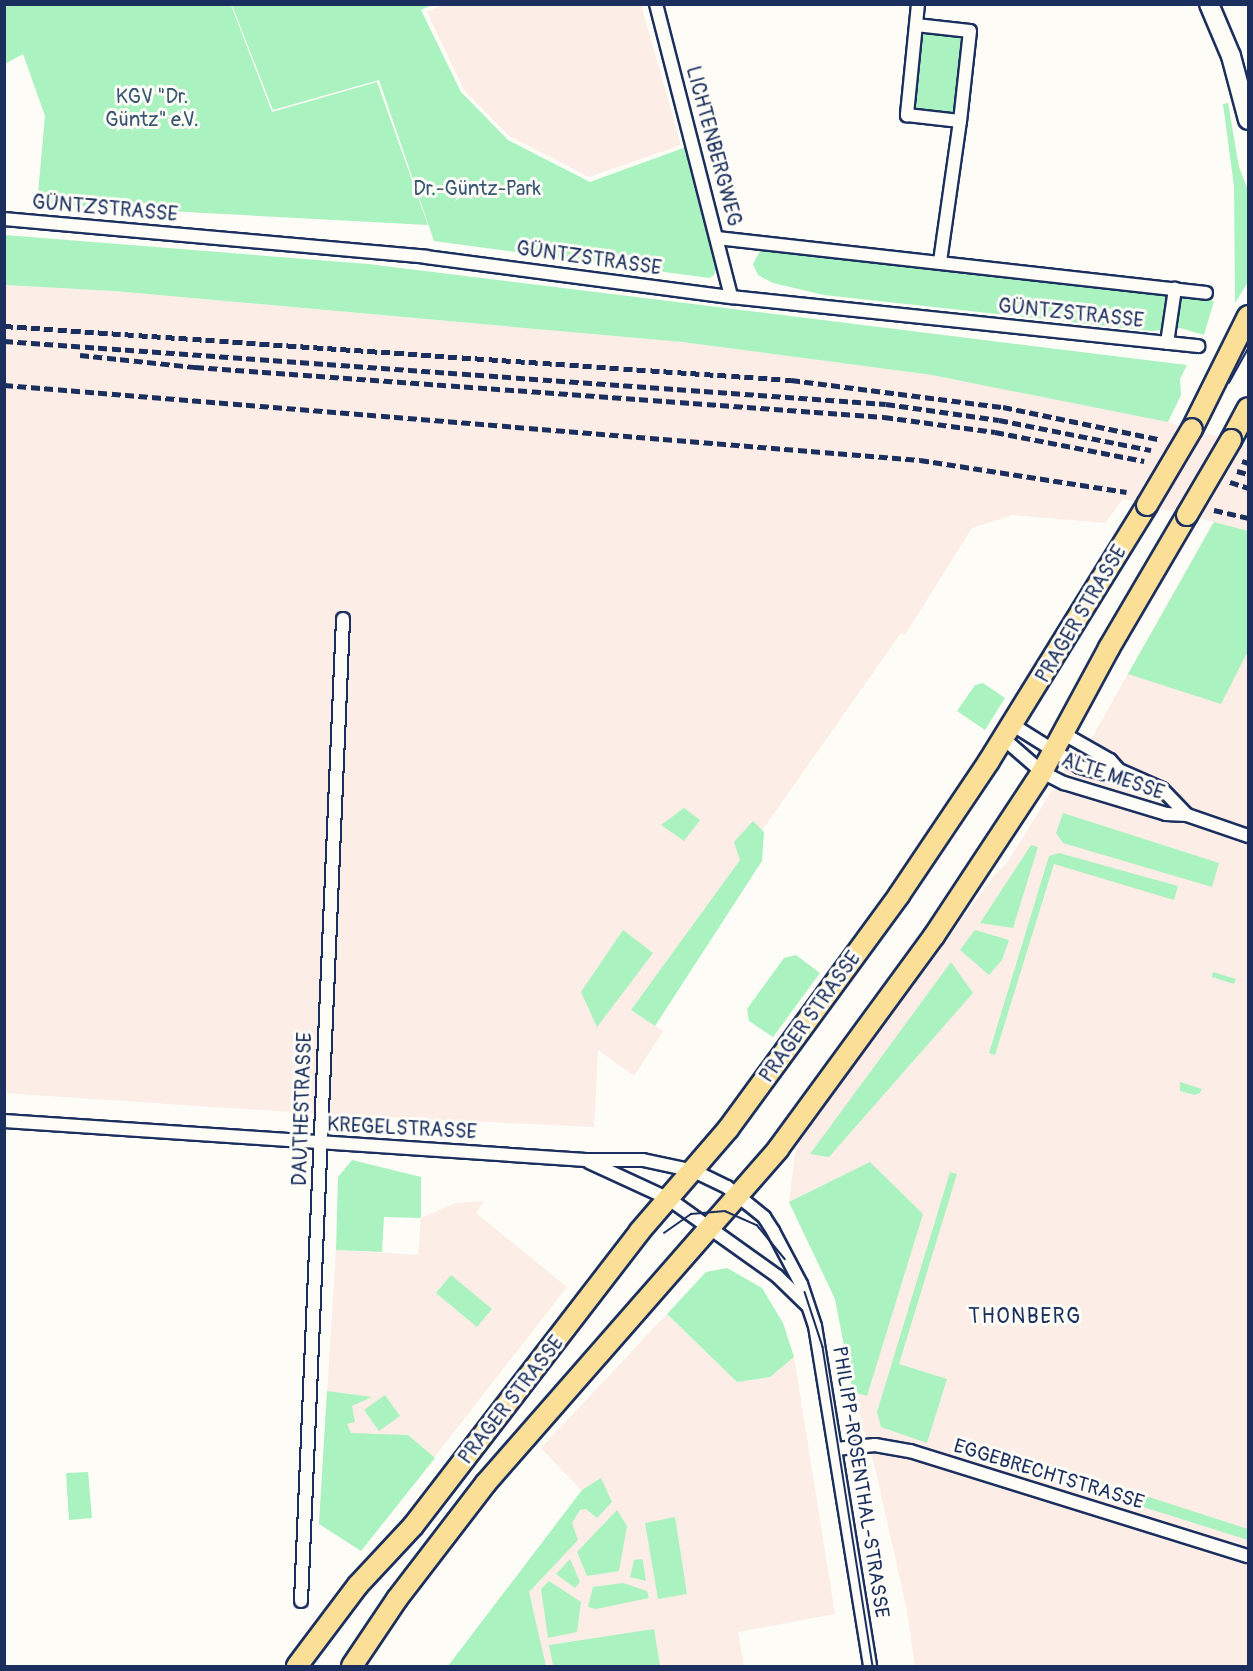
<!DOCTYPE html>
<html>
<head>
<meta charset="utf-8">
<style>
  body { margin:0 }
  #map { position:relative; width:1253px; height:1671px; overflow:hidden; background:#fdfcf7; font-family:Pangolin,sans-serif }
  div>[style] { position:absolute }
  .built>* { inset:0; background:#fcede6 }
  .green>* { inset:0; background:#aaf2bf }
  .roads { filter:drop-shadow(2px 0 #1b2f5e) drop-shadow(-2px 0 #1b2f5e) drop-shadow(0 2px #1b2f5e) drop-shadow(0 -2px #1b2f5e) }
  .street>* { height:12px; margin:-6px; padding:0 6px; transform-origin:6px; border-radius:6px; background:#fdfcf7 }
  .secondary>* { height:18px; margin:-9px; padding:0 9px; transform-origin:9px; border-radius:9px; background:#fdfcf7 }
  .primary>* { height:20px; margin:-10px; padding:0 10px; transform-origin:10px; border-radius:10px; background:#fbdf96 }
  .tram>* { height:1.5px; margin:-0.75px; padding:0 0.75px; transform-origin:0.75px; border-radius:0.75px; background:#1b2f5e }
  .rail>* { height:4.5px; margin-top:-2.25px; transform-origin:0; background:repeating-linear-gradient(90deg,#1b2f5e 0 9px,transparent 0 13.5px) }
  .bridges { filter:drop-shadow(2px 0 #1b2f5e) drop-shadow(-2px 0 #1b2f5e) drop-shadow(0 2px #1b2f5e) drop-shadow(0 -2px #1b2f5e) }
  .primary-bridge>* { height:20px; margin:-10px; padding:0 10px; transform-origin:10px; border-radius:10px; background:#fbdf96 }
  span { translate:-50% -50%; white-space:nowrap; text-align:center; line-height:1.15; -webkit-text-stroke:6px #fdfcf7; paint-order:stroke }
  .park-label { font-size:20px; color:#385671 }
  .street-label { font-size:20px; color:#1b2f5e }
  .neighbourhood-label { font-size:21px; color:#1b2f5e; letter-spacing:1.5px }
  .frame { position:absolute; inset:0; border:6px solid #1b2f5e; pointer-events:none }
</style>
</head>
<body>
<div id="map">
  <div class="built">
    <div style="clip-path:polygon(443px 5px,641px 5px,681px 145px,589px 177px,509px 136px,464px 90px,427px 12px)"></div>
    <div style="clip-path:polygon(4px 285px,114px 291px,682px 342px,932px 375px,1038px 394px,1168px 422px,1248px 445px,1248px 1666px,915px 1666px,907px 1610px,875px 1468px,853px 1392px,835px 1299px,789px 1202px,795px 1154px,803px 1135px,993px 877px,1007px 863px,1080px 745px,1093px 736px,1213px 522px,1123px 499px,1105px 523px,1012px 515px,972px 528px,905px 635px,901px 633px,634px 1012px,663px 1031px,634px 1076px,598px 1050px,594px 1127px,321px 1114px,5px 1093px)"></div>
    <div style="clip-path:polygon(484px 1201px,476px 1213px,567px 1287px,361px 1551px,319px 1524px,336px 1250px,418px 1255px,421px 1218px,455px 1203px)"></div>
    <div style="clip-path:polygon(667px 1314px,737px 1382px,770px 1377px,794px 1357px,835px 1614px,738px 1632px,744px 1666px,448px 1666px,582px 1491px,541px 1448px)"></div>
  </div>
  <div class="green">
    <div style="clip-path:polygon(4px 5px,231px 5px,272px 112px,377px 82px,428px 225px,37px 204px,45px 116px,23px 54px,5px 64px)"></div>
    <div style="clip-path:polygon(232px 5px,432px 5px,421px 10px,461px 92px,508px 140px,590px 182px,686px 147px,716px 269px,714px 275px,709px 278px,434px 241px,379px 80px,273px 110px)"></div>
    <div style="clip-path:polygon(922px 31px,965px 35px,955px 115px,912px 112px)"></div>
    <div style="clip-path:polygon(1228px 103px,1239px 167px,1248px 190px,1248px 282px,1235px 303px,1234px 186px,1223px 104px)"></div>
    <div style="clip-path:polygon(5px 235px,368px 264px,1187px 365px,1180px 379px,1181px 395px,1168px 422px,932px 375px,682px 342px,114px 291px,5px 285px)"></div>
    <div style="clip-path:polygon(761px 249px,1157px 293px,1214px 301px,1204px 335px,1180px 328px,1152px 331px,824px 295px,773px 283px,758px 275px,753px 264px)"></div>
    <div style="clip-path:polygon(1214px 522px,1248px 531px,1248px 651px,1221px 704px,1128px 674px)"></div>
    <div style="clip-path:polygon(983px 683px,1005px 698px,985px 730px,957px 711px,975px 685px)"></div>
    <div style="clip-path:polygon(684px 808px,700px 820px,684px 841px,661px 825px)"></div>
    <div style="clip-path:polygon(1063px 813px,1219px 863px,1212px 887px,1063px 843px,1056px 833px)"></div>
    <div style="clip-path:polygon(753px 821px,764px 832px,762px 861px,655px 1026px,631px 1010px,740px 860px,734px 842px)"></div>
    <div style="clip-path:polygon(1031px 845px,1038px 847px,1013px 928px,980px 923px)"></div>
    <div style="clip-path:polygon(1059px 853px,1178px 886px,1174px 900px,1054px 864px,995px 1055px,989px 1053px,1049px 856px)"></div>
    <div style="clip-path:polygon(623px 930px,653px 953px,597px 1027px,581px 992px)"></div>
    <div style="clip-path:polygon(975px 930px,1009px 940px,1002px 960px,989px 975px,960px 950px)"></div>
    <div style="clip-path:polygon(796px 955px,820px 973px,773px 1037px,749px 1021px,747px 1009px,784px 958px)"></div>
    <div style="clip-path:polygon(951px 962px,973px 993px,829px 1157px,810px 1154px)"></div>
    <div style="clip-path:polygon(1213px 972px,1236px 979px,1234px 984px,1212px 977px)"></div>
    <div style="clip-path:polygon(1180px 1082px,1202px 1089px,1200px 1093px,1195px 1095px,1180px 1091px)"></div>
    <div style="clip-path:polygon(352px 1160px,421px 1177px,421px 1218px,384px 1217px,382px 1252px,336px 1250px,338px 1177px)"></div>
    <div style="clip-path:polygon(870px 1162px,923px 1214px,867px 1396px,853px 1392px,835px 1299px,789px 1202px)"></div>
    <div style="clip-path:polygon(950px 1172px,957px 1174px,899px 1364px,947px 1379px,927px 1443px,881px 1427px,877px 1412px)"></div>
    <div style="clip-path:polygon(727px 1268px,762px 1288px,783px 1323px,794px 1357px,770px 1377px,737px 1382px,667px 1314px,706px 1272px)"></div>
    <div style="clip-path:polygon(451px 1275px,492px 1309px,477px 1327px,436px 1293px)"></div>
    <div style="clip-path:polygon(327px 1391px,372px 1397px,352px 1406px,355px 1422px,347px 1424px,351px 1433px,408px 1435px,435px 1458px,361px 1551px,319px 1524px)"></div>
    <div style="clip-path:polygon(385px 1395px,400px 1416px,379px 1431px,364px 1410px)"></div>
    <div style="clip-path:polygon(88px 1472px,92px 1518px,69px 1520px,66px 1473px)"></div>
    <div style="clip-path:polygon(1087px 1477px,1248px 1529px,1248px 1540px,1083px 1488px)"></div>
    <div style="clip-path:polygon(601px 1478px,612px 1502px,597px 1518px,586px 1509px,580px 1510px,572px 1523px,578px 1540px,529px 1592px,546px 1666px,448px 1666px,582px 1490px)"></div>
    <div style="clip-path:polygon(617px 1510px,627px 1526px,619px 1571px,587px 1576px,577px 1552px)"></div>
    <div style="clip-path:polygon(675px 1517px,687px 1594px,658px 1599px,645px 1523px)"></div>
    <div style="clip-path:polygon(570px 1559px,580px 1582px,575px 1588px,556px 1574px)"></div>
    <div style="clip-path:polygon(642px 1559px,643px 1561px,646px 1581px,630px 1577px,634px 1560px)"></div>
    <div style="clip-path:polygon(549px 1581px,581px 1602px,577px 1632px,548px 1638px,541px 1589px)"></div>
    <div style="clip-path:polygon(623px 1583px,647px 1591px,649px 1598px,596px 1609px,588px 1607px,593px 1587px)"></div>
    <div style="clip-path:polygon(654px 1629px,660px 1666px,553px 1666px,549px 1645px)"></div>
  </div>
  <div class="roads">
    <div class="street">
      <div style="left:656px;top:4px;width:302px;rotate:75.6deg"></div>
      <div style="left:918px;top:4px;width:112px;rotate:95.7deg"></div>
      <div style="left:907px;top:115px;width:53px;rotate:6.5deg"></div>
      <div style="left:960px;top:121px;width:142px;rotate:98.1deg"></div>
      <div style="left:916px;top:25px;width:54px;rotate:6.3deg"></div>
      <div style="left:970px;top:31px;width:91px;rotate:96.3deg"></div>
      <div style="left:4px;top:219px;width:424px;rotate:5.1deg"></div>
      <div style="left:426px;top:257px;width:308px;rotate:7.5deg"></div>
      <div style="left:731px;top:297px;width:470px;rotate:6deg"></div>
      <div style="left:717px;top:238px;width:492px;rotate:6.4deg"></div>
      <div style="left:1167px;top:343px;width:55px;rotate:-81.6deg"></div>
      <div style="left:1013px;top:725px;width:79px;rotate:32.1deg"></div>
      <div style="left:1080px;top:767px;width:24px;rotate:15deg"></div>
      <div style="left:1103px;top:773px;width:16px;rotate:-11deg"></div>
      <div style="left:1064px;top:734px;width:53px;rotate:29.5deg"></div>
      <div style="left:1110px;top:760px;width:13px;rotate:48deg"></div>
      <div style="left:1119px;top:770px;width:47px;rotate:23.8deg"></div>
      <div style="left:1162px;top:789px;width:36px;rotate:46deg"></div>
      <div style="left:1187px;top:815px;width:65px;rotate:19deg"></div>
      <div style="left:1004px;top:739px;width:50px;rotate:41deg"></div>
      <div style="left:1042px;top:772px;width:25px;rotate:27deg"></div>
      <div style="left:1064px;top:783px;width:107px;rotate:16.9deg"></div>
      <div style="left:1166px;top:814px;width:21px;rotate:3deg"></div>
      <div style="left:4px;top:1121px;width:583px;rotate:3.83deg"></div>
      <div style="left:586px;top:1160px;width:57px"></div>
      <div style="left:643px;top:1160px;width:52px;rotate:12.2deg"></div>
      <div style="left:694px;top:1171px;width:37px;rotate:26deg"></div>
      <div style="left:727px;top:1187px;width:48px;rotate:39deg"></div>
      <div style="left:764px;top:1217px;width:17px;rotate:57deg"></div>
      <div style="left:773px;top:1231px;width:60px;rotate:62.2deg"></div>
      <div style="left:801px;top:1284px;width:44px;rotate:71.6deg"></div>
      <div style="left:815px;top:1326px;width:344px;rotate:80.8deg"></div>
      <div style="left:589px;top:1162px;width:88px;rotate:24.8deg"></div>
      <div style="left:669px;top:1199px;width:133px;rotate:35.5deg"></div>
      <div style="left:777px;top:1276px;width:43px;rotate:44.1deg"></div>
      <div style="left:836px;top:1449px;width:39px;rotate:-6deg"></div>
      <div style="left:875px;top:1445px;width:36px;rotate:10deg"></div>
      <div style="left:910px;top:1451px;width:354px;rotate:17.3deg"></div>
      <div style="left:301px;top:1601px;width:983px;rotate:-87.55deg"></div>
    </div>
    <div class="secondary">
      <div style="left:1209px;top:4px;width:56px;rotate:67.1deg"></div>
      <div style="left:1231px;top:56px;width:66px;rotate:75.1deg"></div>
    </div>
    <div class="primary">
      <div style="left:1192px;top:429px;width:126px;rotate:-63.6deg"></div>
      <div style="left:1231px;top:440px;width:36px;rotate:-62deg"></div>
      <div style="left:297px;top:1666px;width:101px;rotate:-53deg"></div>
      <div style="left:358px;top:1585px;width:81px;rotate:-47deg"></div>
      <div style="left:413px;top:1526px;width:372px;rotate:-52.4deg"></div>
      <div style="left:640px;top:1231px;width:135px;rotate:-49.2deg"></div>
      <div style="left:728px;top:1129px;width:290px;rotate:-53.8deg"></div>
      <div style="left:899px;top:895px;width:161px;rotate:-56.1deg"></div>
      <div style="left:989px;top:761px;width:301px;rotate:-58.3deg"></div>
      <div style="left:352px;top:1666px;width:81px;rotate:-56.1deg"></div>
      <div style="left:397px;top:1599px;width:146px;rotate:-52.5deg"></div>
      <div style="left:486px;top:1483px;width:444px;rotate:-48.8deg"></div>
      <div style="left:778px;top:1149px;width:264px;rotate:-53.8deg"></div>
      <div style="left:934px;top:936px;width:196px;rotate:-56.6deg"></div>
      <div style="left:1042px;top:772px;width:141px;rotate:-61.6deg"></div>
      <div style="left:1109px;top:648px;width:154px;rotate:-59.6deg"></div>
    </div>
  </div>
  <div class="tram">
    <div style="left:1229px;top:383px;width:39px;rotate:-61deg"></div>
    <div style="left:664px;top:1233px;width:33px;rotate:-35deg"></div>
    <div style="left:691px;top:1214px;width:34px;rotate:-5deg"></div>
    <div style="left:725px;top:1211px;width:35px;rotate:24deg"></div>
    <div style="left:757px;top:1225px;width:44px;rotate:50.5deg"></div>
    <div style="left:805px;top:1292px;width:58px;rotate:71.9deg"></div>
    <div style="left:823px;top:1347px;width:323px;rotate:81.1deg"></div>
  </div>
  <div class="rail">
    <div style="left:4px;top:326px;width:789px;rotate:3.93deg"></div>
    <div style="left:791px;top:380px;width:214px;rotate:7.3deg"></div>
    <div style="left:1003px;top:407px;width:158px;rotate:11.7deg"></div>
    <div style="left:4px;top:341px;width:884px;rotate:4.09deg"></div>
    <div style="left:886px;top:404px;width:114px;rotate:8.1deg"></div>
    <div style="left:999px;top:420px;width:155px;rotate:11.2deg"></div>
    <div style="left:80px;top:355px;width:116px;rotate:6deg"></div>
    <div style="left:195px;top:367px;width:691px;rotate:4.15deg"></div>
    <div style="left:884px;top:417px;width:112px;rotate:7.7deg"></div>
    <div style="left:995px;top:432px;width:152px;rotate:11deg"></div>
    <div style="left:4px;top:385px;width:919px;rotate:4.68deg"></div>
    <div style="left:920px;top:460px;width:209px;rotate:8.8deg"></div>
    <div style="left:1242px;top:461px;width:6px;rotate:18deg"></div>
    <div style="left:1237px;top:471px;width:11px;rotate:15deg"></div>
    <div style="left:1230px;top:482px;width:19px;rotate:18deg"></div>
    <div style="left:1214px;top:510px;width:35px;rotate:13deg"></div>
  </div>
  <div class="bridges">
    <div class="primary-bridge">
      <div style="left:1147px;top:505px;width:88px;rotate:-59.4deg"></div>
      <div style="left:1187px;top:515px;width:87px;rotate:-59.6deg"></div>
    </div>
  </div>
  <div class="park-label">
    <span style="left:152px;top:108px">KGV "Dr.<br>Güntz" e.V.</span>
    <span style="left:477px;top:188px">Dr.-Güntz-Park</span>
  </div>
  <div class="street-label">
    <span style="left:714px;top:146px;rotate:75deg">LICHTENBERGWEG</span>
    <span style="left:105px;top:208px;rotate:5deg">GÜNTZSTRASSE</span>
    <span style="left:589px;top:258px;rotate:8deg">GÜNTZSTRASSE</span>
    <span style="left:1071px;top:313px;rotate:6deg">GÜNTZSTRASSE</span>
    <span style="left:1081px;top:614px;rotate:-59deg">PRAGER STRASSE</span>
    <span style="left:1113px;top:776px;rotate:19deg">ALTE MESSE</span>
    <span style="left:810px;top:1017px;rotate:-54deg">PRAGER STRASSE</span>
    <span style="left:302px;top:1109px;rotate:-88deg">DAUTHESTRASSE</span>
    <span style="left:402px;top:1128px;rotate:3deg">KREGELSTRASSE</span>
    <span style="left:511px;top:1400px;rotate:-52deg">PRAGER STRASSE</span>
    <span style="left:1049px;top:1474px;rotate:17deg">EGGEBRECHTSTRASSE</span>
    <span style="left:861px;top:1482px;rotate:81deg">PHILIPP-ROSENTHAL-STRASSE</span>
  </div>
  <div class="neighbourhood-label">
    <span style="left:1025px;top:1317px">THONBERG</span>
  </div>
  <div class="frame"></div>
</div>
</body>
</html>
